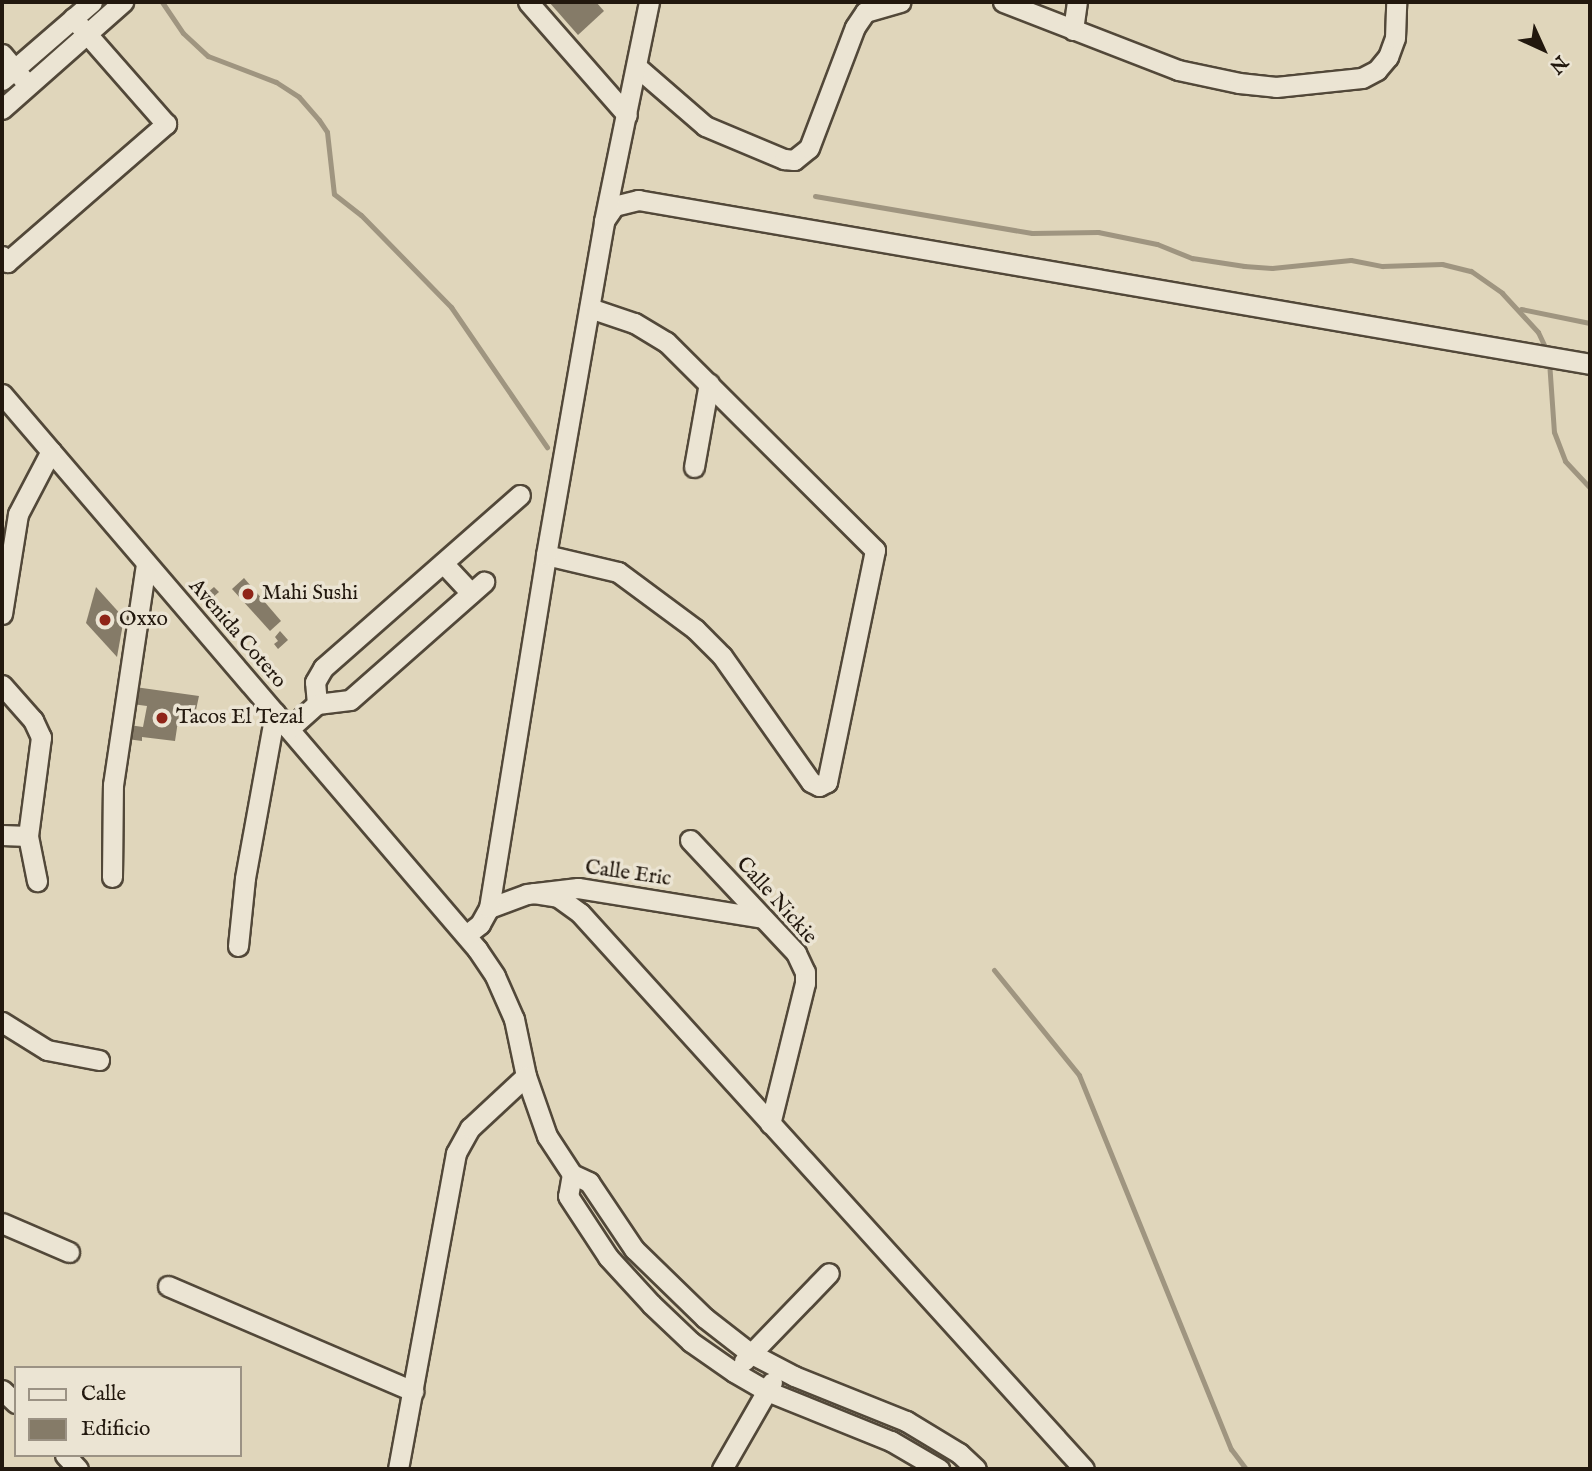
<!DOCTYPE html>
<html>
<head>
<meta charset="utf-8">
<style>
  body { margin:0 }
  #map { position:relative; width:1592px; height:1471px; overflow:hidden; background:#e0d6bb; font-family:"IM FELL English",serif }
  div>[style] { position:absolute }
  .stream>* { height:5px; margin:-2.5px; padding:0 2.5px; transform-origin:2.5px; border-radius:2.5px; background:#9f9580 }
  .building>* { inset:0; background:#857b68 }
  .roads { filter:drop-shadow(2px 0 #524839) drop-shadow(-2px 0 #524839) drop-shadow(0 2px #524839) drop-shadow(0 -2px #524839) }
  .minor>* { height:19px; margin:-9.5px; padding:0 9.5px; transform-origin:9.5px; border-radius:9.5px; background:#ebe4d3 }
  .dots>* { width:19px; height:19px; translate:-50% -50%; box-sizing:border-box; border:4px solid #ebe4d3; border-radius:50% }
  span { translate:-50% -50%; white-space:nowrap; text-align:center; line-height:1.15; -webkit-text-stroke:7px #ebe4d3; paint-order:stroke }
  .poi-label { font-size:21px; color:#22180e }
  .left { translate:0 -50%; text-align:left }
  .street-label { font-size:21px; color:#22180e }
  .frame { position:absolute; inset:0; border:4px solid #22180e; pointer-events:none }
  .legend { position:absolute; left:14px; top:1366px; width:228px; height:91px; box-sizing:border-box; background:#ebe4d3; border:2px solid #9b9284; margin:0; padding:9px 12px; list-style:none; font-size:21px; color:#22180e }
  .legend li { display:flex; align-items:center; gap:14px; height:35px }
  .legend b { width:35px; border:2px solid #9b9284 }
  .north { position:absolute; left:1508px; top:14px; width:70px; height:70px; -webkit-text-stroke:5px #ebe4d3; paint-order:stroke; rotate:135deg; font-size:19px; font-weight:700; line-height:28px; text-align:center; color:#22180e }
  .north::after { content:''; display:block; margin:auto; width:24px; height:32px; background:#22180e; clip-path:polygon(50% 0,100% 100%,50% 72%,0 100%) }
</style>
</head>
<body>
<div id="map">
  <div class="stream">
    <div style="left:162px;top:2px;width:37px;rotate:56deg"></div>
    <div style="left:183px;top:33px;width:34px;rotate:43deg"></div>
    <div style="left:208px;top:56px;width:73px;rotate:20.9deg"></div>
    <div style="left:276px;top:82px;width:27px;rotate:33deg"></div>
    <div style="left:299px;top:97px;width:30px;rotate:49deg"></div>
    <div style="left:319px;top:120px;width:14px;rotate:56deg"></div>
    <div style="left:327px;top:132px;width:62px;rotate:83.6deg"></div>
    <div style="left:334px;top:194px;width:34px;rotate:38deg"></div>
    <div style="left:361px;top:215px;width:129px;rotate:45.6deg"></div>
    <div style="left:451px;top:307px;width:170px;rotate:55.6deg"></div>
    <div style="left:815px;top:196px;width:220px;rotate:9.7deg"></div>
    <div style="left:1032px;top:233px;width:66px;rotate:-0.9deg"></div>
    <div style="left:1098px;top:232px;width:60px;rotate:11.5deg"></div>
    <div style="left:1157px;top:244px;width:38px;rotate:22deg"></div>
    <div style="left:1192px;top:258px;width:53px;rotate:8.7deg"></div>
    <div style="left:1244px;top:266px;width:28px;rotate:4deg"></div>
    <div style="left:1272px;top:268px;width:79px;rotate:-5.8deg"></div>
    <div style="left:1351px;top:260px;width:32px;rotate:11deg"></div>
    <div style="left:1382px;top:266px;width:60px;rotate:-1.9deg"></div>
    <div style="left:1442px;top:264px;width:30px;rotate:14deg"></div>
    <div style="left:1471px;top:271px;width:38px;rotate:35deg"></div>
    <div style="left:1502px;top:293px;width:53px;rotate:47.3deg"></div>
    <div style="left:1538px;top:332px;width:21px;rotate:65deg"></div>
    <div style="left:1521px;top:309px;width:70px;rotate:11.5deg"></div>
    <div style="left:1549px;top:361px;width:71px;rotate:86deg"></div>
    <div style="left:1554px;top:432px;width:31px;rotate:69deg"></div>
    <div style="left:1565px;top:461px;width:37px;rotate:47deg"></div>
    <div style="left:994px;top:970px;width:135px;rotate:51deg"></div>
    <div style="left:1079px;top:1075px;width:404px;rotate:67.9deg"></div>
    <div style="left:1231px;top:1449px;width:25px;rotate:53deg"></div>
  </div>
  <div class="building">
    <div style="clip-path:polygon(549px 2px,596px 2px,604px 11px,578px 35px)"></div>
    <div style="clip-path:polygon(244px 578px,281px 621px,270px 631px,232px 589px)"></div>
    <div style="clip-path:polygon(96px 587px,124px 618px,117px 657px,86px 623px)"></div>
    <div style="clip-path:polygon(214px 587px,219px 592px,205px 604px,200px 599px)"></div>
    <div style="clip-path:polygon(280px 631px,288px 640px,278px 649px,274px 644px,278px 641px,275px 637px)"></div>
    <div style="clip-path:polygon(135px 687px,199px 696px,196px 710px,180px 708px,175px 741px,142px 737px,142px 741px,127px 739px,129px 725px,143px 727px,147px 706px,132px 704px)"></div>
  </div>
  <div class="roads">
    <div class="minor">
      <div style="left:528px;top:2px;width:150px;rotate:48.8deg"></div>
      <div style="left:1003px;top:2px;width:188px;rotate:21.2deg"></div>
      <div style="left:1178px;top:70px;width:62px;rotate:12deg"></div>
      <div style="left:1239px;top:83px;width:37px;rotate:6deg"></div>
      <div style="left:1276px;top:87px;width:86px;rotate:-6deg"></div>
      <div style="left:1362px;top:78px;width:17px;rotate:-28deg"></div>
      <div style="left:1377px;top:70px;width:17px;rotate:-50deg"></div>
      <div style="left:1388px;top:57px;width:20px;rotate:-70deg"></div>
      <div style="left:1395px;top:38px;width:36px;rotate:-88deg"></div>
      <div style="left:1073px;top:30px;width:28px;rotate:-82deg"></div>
      <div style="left:2px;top:54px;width:33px;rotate:50deg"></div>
      <div style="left:637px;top:67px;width:90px;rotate:40.9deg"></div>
      <div style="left:705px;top:126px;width:86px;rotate:22.7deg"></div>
      <div style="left:784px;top:159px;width:10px;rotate:6deg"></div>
      <div style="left:794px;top:160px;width:19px;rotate:-39deg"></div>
      <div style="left:809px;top:148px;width:129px;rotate:-69.2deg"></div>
      <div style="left:855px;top:27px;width:18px;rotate:-56deg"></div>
      <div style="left:865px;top:12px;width:37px;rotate:-16deg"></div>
      <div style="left:2px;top:80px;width:119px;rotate:-40.9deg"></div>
      <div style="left:2px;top:109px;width:162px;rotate:-41.5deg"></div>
      <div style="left:604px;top:221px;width:18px;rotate:-56deg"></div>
      <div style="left:614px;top:206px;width:25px;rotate:-14deg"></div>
      <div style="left:638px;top:200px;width:966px;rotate:9.77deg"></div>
      <div style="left:2px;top:256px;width:8px;rotate:50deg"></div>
      <div style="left:7px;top:262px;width:211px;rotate:-41deg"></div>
      <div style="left:166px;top:124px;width:141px;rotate:-131.3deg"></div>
      <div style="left:2px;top:394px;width:731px;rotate:49.44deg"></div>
      <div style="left:477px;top:949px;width:32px;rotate:56deg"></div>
      <div style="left:495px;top:976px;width:47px;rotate:66.2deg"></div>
      <div style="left:514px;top:1019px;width:58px;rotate:78.1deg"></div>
      <div style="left:526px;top:1076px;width:64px;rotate:70.7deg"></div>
      <div style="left:547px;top:1136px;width:45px;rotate:56.7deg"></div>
      <div style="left:572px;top:1174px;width:19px;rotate:25deg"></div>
      <div style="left:589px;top:1182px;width:81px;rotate:56.1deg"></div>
      <div style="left:634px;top:1249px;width:99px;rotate:44.2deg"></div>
      <div style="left:705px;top:1318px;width:57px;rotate:37.9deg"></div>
      <div style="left:750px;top:1353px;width:50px;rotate:27.6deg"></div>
      <div style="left:794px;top:1376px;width:121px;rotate:21.9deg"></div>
      <div style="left:906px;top:1421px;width:62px;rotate:31.1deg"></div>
      <div style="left:959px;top:1453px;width:23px;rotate:43deg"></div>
      <div style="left:694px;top:467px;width:85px;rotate:-79.9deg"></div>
      <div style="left:546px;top:555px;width:74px;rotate:13.3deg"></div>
      <div style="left:618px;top:572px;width:96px;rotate:36.5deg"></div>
      <div style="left:695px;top:629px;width:38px;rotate:45deg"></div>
      <div style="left:722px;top:656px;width:154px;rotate:54.8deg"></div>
      <div style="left:811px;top:782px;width:9px;rotate:27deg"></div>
      <div style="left:819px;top:786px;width:9px;rotate:-27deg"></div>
      <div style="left:827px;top:782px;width:237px;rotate:-78.3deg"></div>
      <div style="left:875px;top:550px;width:295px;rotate:-135.1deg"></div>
      <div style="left:666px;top:342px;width:37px;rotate:-149deg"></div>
      <div style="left:634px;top:323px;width:46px;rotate:-161.2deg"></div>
      <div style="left:443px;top:563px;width:41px;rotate:47deg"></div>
      <div style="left:2px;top:614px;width:101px;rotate:-80.9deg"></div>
      <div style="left:18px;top:514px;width:71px;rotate:-62.4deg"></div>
      <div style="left:2px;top:685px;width:47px;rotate:48.5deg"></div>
      <div style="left:33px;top:720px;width:19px;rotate:65deg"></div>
      <div style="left:41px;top:737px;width:100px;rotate:97.5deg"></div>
      <div style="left:28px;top:836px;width:46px;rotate:78.7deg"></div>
      <div style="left:317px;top:704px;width:22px;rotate:-95deg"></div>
      <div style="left:315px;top:682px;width:16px;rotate:-60deg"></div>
      <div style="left:323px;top:668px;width:262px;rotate:-41.3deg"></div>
      <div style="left:289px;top:729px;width:38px;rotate:-42deg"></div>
      <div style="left:317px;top:704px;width:33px;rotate:-7deg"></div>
      <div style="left:350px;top:700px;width:179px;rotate:-41.4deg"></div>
      <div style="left:2px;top:835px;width:26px;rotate:2deg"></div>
      <div style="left:690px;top:840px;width:155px;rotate:46.8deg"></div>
      <div style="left:796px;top:953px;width:21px;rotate:65deg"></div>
      <div style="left:805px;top:972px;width:11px;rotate:90deg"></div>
      <div style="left:805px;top:983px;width:145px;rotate:103.9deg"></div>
      <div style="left:112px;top:877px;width:92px;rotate:-89.4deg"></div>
      <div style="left:113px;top:785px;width:224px;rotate:-81.5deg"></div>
      <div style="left:534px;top:893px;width:24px;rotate:9deg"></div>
      <div style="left:558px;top:897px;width:27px;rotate:36deg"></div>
      <div style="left:580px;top:913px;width:750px;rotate:47.81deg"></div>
      <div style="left:489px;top:908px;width:40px;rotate:-20.2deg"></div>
      <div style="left:527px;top:894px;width:51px;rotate:-6.7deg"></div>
      <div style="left:578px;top:888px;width:187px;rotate:9.2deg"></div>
      <div style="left:466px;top:935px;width:18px;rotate:-38deg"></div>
      <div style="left:480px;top:924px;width:18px;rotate:-61deg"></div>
      <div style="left:489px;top:908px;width:358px;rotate:-80.8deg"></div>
      <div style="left:546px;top:555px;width:339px;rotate:-80.1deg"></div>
      <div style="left:604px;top:221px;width:224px;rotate:-78.4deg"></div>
      <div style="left:238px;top:946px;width:68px;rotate:-84.1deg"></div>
      <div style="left:245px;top:878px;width:168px;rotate:-79.7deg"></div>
      <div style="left:2px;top:1022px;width:53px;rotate:31.9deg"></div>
      <div style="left:47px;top:1050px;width:53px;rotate:10.9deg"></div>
      <div style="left:572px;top:1174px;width:22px;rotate:100deg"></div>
      <div style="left:568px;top:1196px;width:73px;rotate:56.7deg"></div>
      <div style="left:608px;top:1257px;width:64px;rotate:47.5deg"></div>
      <div style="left:651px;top:1304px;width:55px;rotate:43.5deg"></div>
      <div style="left:691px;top:1342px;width:52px;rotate:34.9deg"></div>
      <div style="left:734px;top:1372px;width:38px;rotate:30deg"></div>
      <div style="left:767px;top:1391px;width:134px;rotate:22deg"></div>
      <div style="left:891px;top:1441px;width:56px;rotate:30.3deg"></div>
      <div style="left:2px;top:1223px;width:73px;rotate:23.4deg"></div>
      <div style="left:168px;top:1286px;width:267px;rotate:23.2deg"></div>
      <div style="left:744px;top:1361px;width:122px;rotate:-46deg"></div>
      <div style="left:2px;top:1390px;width:19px;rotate:43deg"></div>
      <div style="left:65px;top:1455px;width:19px;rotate:47deg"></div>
      <div style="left:398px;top:1469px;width:321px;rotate:-79.6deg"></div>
      <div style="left:456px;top:1153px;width:29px;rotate:-61deg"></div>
      <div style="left:470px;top:1128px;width:76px;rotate:-42.9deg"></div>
      <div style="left:722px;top:1469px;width:100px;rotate:-60.1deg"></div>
    </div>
  </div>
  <div class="dots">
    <div style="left:248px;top:594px;background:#8f2418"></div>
    <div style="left:105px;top:620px;background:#8f2418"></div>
    <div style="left:162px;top:718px;background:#8f2418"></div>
  </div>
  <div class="poi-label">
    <span class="left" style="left:262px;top:594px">Mahi Sushi</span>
    <span class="left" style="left:119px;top:620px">Oxxo</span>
    <span class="left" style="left:176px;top:718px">Tacos El Tezal</span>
  </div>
  <div class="street-label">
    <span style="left:237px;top:634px;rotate:49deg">Avenida Cotero</span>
    <span style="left:628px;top:874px;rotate:8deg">Calle Eric</span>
    <span style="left:776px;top:901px;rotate:48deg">Calle Nickie</span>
  </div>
  <div class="frame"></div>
  <ul class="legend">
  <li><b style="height:9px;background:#ebe4d3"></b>Calle</li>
  <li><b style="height:19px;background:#857b68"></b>Edificio</li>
  </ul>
  <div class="north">N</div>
</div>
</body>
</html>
